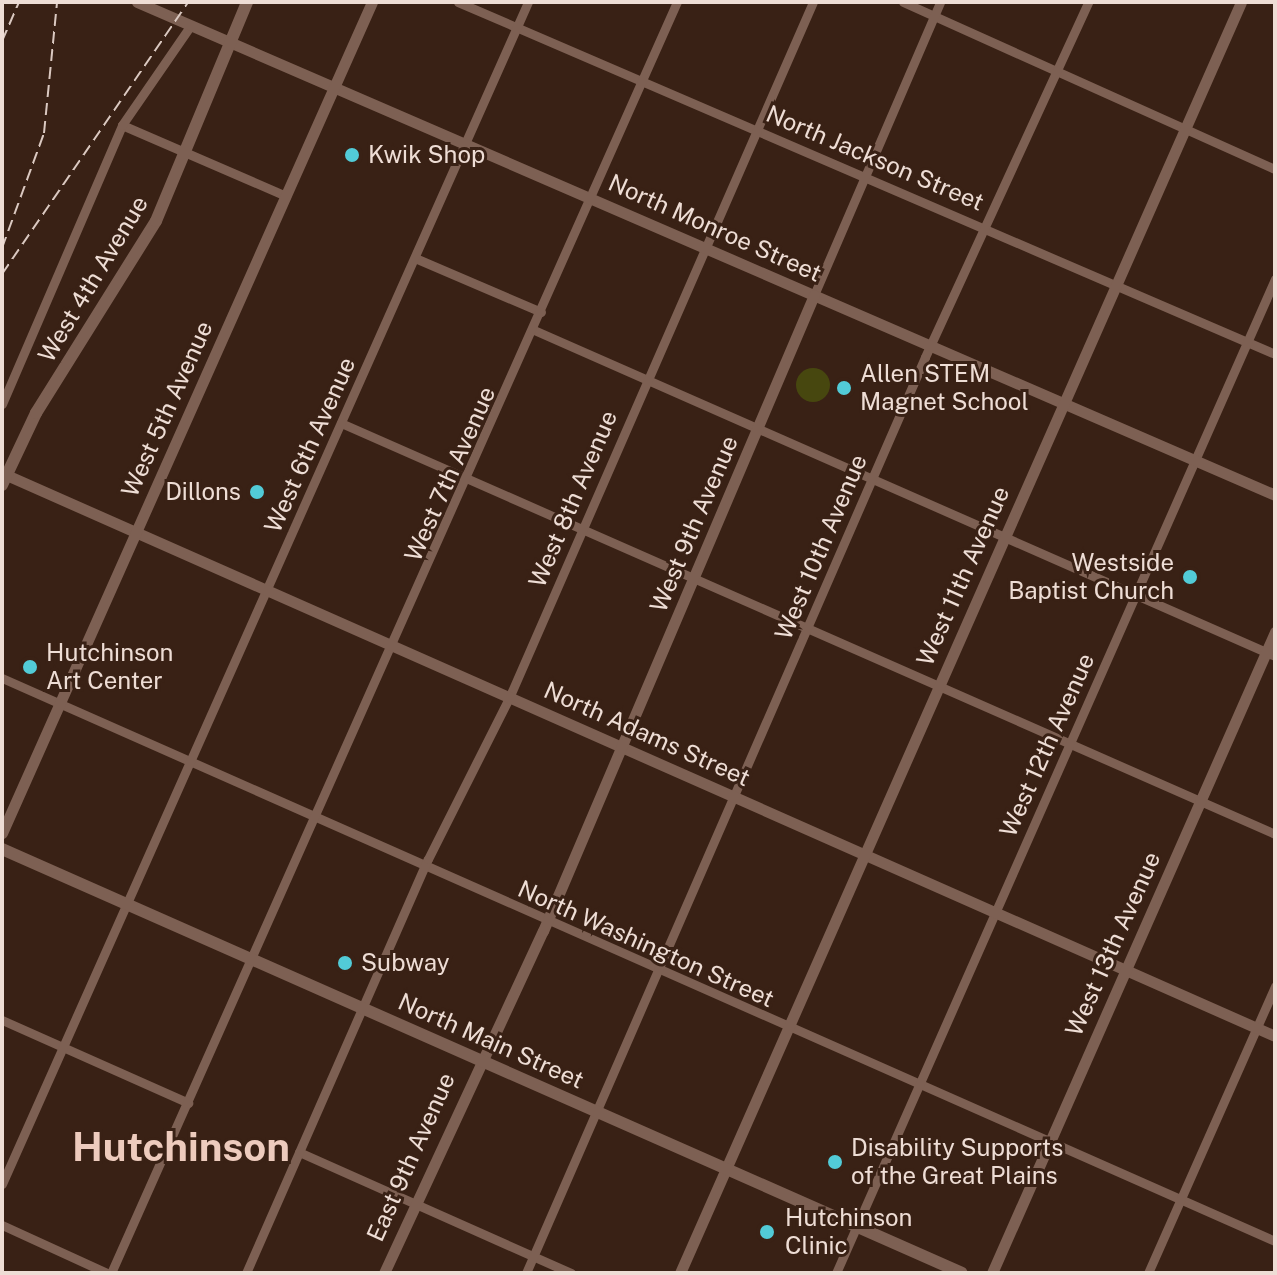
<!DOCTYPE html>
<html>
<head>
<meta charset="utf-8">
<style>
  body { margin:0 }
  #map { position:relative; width:1277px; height:1275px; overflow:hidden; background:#392115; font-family:"Public Sans",sans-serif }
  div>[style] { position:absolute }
  .green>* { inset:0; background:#47470f }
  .round { border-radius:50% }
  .minor>* { height:9px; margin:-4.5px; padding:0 4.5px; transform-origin:4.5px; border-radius:4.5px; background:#7d6053 }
  .tertiary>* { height:11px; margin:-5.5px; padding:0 5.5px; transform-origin:5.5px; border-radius:5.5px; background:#7d6053 }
  .secondary>* { height:12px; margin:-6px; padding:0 6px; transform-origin:6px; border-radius:6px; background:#7d6053 }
  .rail>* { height:2px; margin-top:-1px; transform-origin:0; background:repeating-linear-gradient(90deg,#dbc9c1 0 12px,transparent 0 18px) }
  .dots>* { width:22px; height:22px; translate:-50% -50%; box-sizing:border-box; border:4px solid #392115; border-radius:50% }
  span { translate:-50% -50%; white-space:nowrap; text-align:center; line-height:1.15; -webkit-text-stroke:6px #392115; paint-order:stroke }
  .poi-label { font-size:24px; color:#eeddd5 }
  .left { translate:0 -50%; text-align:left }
  .right { translate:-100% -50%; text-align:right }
  .street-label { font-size:24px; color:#eeddd5 }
  .town-label { font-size:40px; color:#edcbbd; font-weight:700 }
  .frame { position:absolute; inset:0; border:4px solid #eeddd5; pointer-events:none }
</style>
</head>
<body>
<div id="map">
  <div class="green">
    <div class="round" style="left:796px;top:368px;width:34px;height:34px"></div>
  </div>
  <div class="minor">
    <div style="left:458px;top:2px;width:890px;rotate:23.31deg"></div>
    <div style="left:903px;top:2px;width:408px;rotate:24.2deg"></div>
    <div style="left:122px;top:125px;width:179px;rotate:23.4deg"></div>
    <div style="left:415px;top:258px;width:137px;rotate:23.2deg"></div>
    <div style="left:814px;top:295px;width:319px;rotate:-66.7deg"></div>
    <div style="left:534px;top:330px;width:810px;rotate:23.75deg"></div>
    <div style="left:2px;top:404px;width:304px;rotate:-66.7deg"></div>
    <div style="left:122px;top:125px;width:121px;rotate:-55.4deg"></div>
    <div style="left:341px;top:423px;width:1020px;rotate:23.75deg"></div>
    <div style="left:2px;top:678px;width:1392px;rotate:23.86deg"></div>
    <div style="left:2px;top:1020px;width:204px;rotate:24deg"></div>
    <div style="left:299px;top:1152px;width:298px;rotate:24deg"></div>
    <div style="left:2px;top:1184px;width:1294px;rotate:-66.01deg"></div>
    <div style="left:2px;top:1225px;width:115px;rotate:24.6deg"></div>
    <div style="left:111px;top:1273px;width:1391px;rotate:-66deg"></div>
    <div style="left:246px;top:1273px;width:452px;rotate:-66.3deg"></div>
    <div style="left:428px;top:859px;width:180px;rotate:-63.3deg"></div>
    <div style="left:509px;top:698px;width:759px;rotate:-66.41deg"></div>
    <div style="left:526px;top:1273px;width:999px;rotate:-66.46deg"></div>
    <div style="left:925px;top:357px;width:391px;rotate:-65.3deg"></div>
    <div style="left:836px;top:1273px;width:1087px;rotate:-66.17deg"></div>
    <div style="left:1148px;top:1273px;width:314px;rotate:-66.1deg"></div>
  </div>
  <div class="tertiary">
    <div style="left:137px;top:2px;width:1240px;rotate:23.42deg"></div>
    <div style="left:2px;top:473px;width:1392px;rotate:23.86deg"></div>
    <div style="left:2px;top:833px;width:910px;rotate:-66deg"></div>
    <div style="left:384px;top:1273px;width:377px;rotate:-65.1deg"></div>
    <div style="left:543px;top:931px;width:691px;rotate:-66.92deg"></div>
    <div style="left:680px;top:1273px;width:1389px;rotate:-66.18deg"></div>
    <div style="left:992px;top:1273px;width:701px;rotate:-66.18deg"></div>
  </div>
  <div class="secondary">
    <div style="left:2px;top:485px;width:80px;rotate:-64.7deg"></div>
    <div style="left:36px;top:413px;width:226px;rotate:-58deg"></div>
    <div style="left:156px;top:221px;width:237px;rotate:-67.4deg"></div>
    <div style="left:2px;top:849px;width:1049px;rotate:23.83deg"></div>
  </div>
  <div class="rail">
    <div style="left:2px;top:41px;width:43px;rotate:-66.4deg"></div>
    <div style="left:2px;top:248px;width:122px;rotate:-69.9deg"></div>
    <div style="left:44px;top:133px;width:132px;rotate:-84.3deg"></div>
    <div style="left:2px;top:274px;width:330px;rotate:-55.6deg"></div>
  </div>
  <div class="dots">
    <div style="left:352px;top:155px;background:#52cbd7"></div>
    <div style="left:844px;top:388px;background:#52cbd7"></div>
    <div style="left:257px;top:492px;background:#52cbd7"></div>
    <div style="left:1190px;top:577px;background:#52cbd7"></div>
    <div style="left:30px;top:667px;background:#52cbd7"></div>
    <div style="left:345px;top:963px;background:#52cbd7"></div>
    <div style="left:835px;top:1162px;background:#52cbd7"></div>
    <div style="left:767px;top:1232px;background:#52cbd7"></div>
  </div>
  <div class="poi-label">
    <span class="left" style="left:368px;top:155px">Kwik Shop</span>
    <span class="left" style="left:860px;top:388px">Allen STEM<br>Magnet School</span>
    <span class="right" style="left:241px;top:492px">Dillons</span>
    <span class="right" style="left:1174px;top:577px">Westside<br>Baptist Church</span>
    <span class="left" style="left:46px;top:667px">Hutchinson<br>Art Center</span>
    <span class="left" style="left:361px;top:963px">Subway</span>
    <span class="left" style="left:851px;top:1162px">Disability Supports<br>of the Great Plains</span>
    <span class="left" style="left:785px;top:1232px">Hutchinson<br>Clinic</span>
  </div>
  <div class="street-label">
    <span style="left:875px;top:158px;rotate:23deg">North Jackson Street</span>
    <span style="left:715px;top:228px;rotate:24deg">North Monroe Street</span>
    <span style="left:93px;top:279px;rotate:-59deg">West 4th Avenue</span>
    <span style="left:167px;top:409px;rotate:-66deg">West 5th Avenue</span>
    <span style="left:310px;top:445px;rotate:-66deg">West 6th Avenue</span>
    <span style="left:450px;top:474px;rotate:-66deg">West 7th Avenue</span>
    <span style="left:573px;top:499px;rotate:-67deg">West 8th Avenue</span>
    <span style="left:694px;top:524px;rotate:-67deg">West 9th Avenue</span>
    <span style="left:821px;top:547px;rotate:-67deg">West 10th Avenue</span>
    <span style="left:963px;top:576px;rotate:-66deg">West 11th Avenue</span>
    <span style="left:647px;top:734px;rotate:24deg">North Adams Street</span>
    <span style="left:1047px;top:745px;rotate:-66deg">West 12th Avenue</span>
    <span style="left:646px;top:944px;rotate:24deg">North Washington Street</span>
    <span style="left:1113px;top:944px;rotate:-66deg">West 13th Avenue</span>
    <span style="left:491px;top:1041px;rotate:24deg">North Main Street</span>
    <span style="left:411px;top:1157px;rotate:-66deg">East 9th Avenue</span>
  </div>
  <div class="town-label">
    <span style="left:181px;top:1147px">Hutchinson</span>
  </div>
  <div class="frame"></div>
</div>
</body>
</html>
